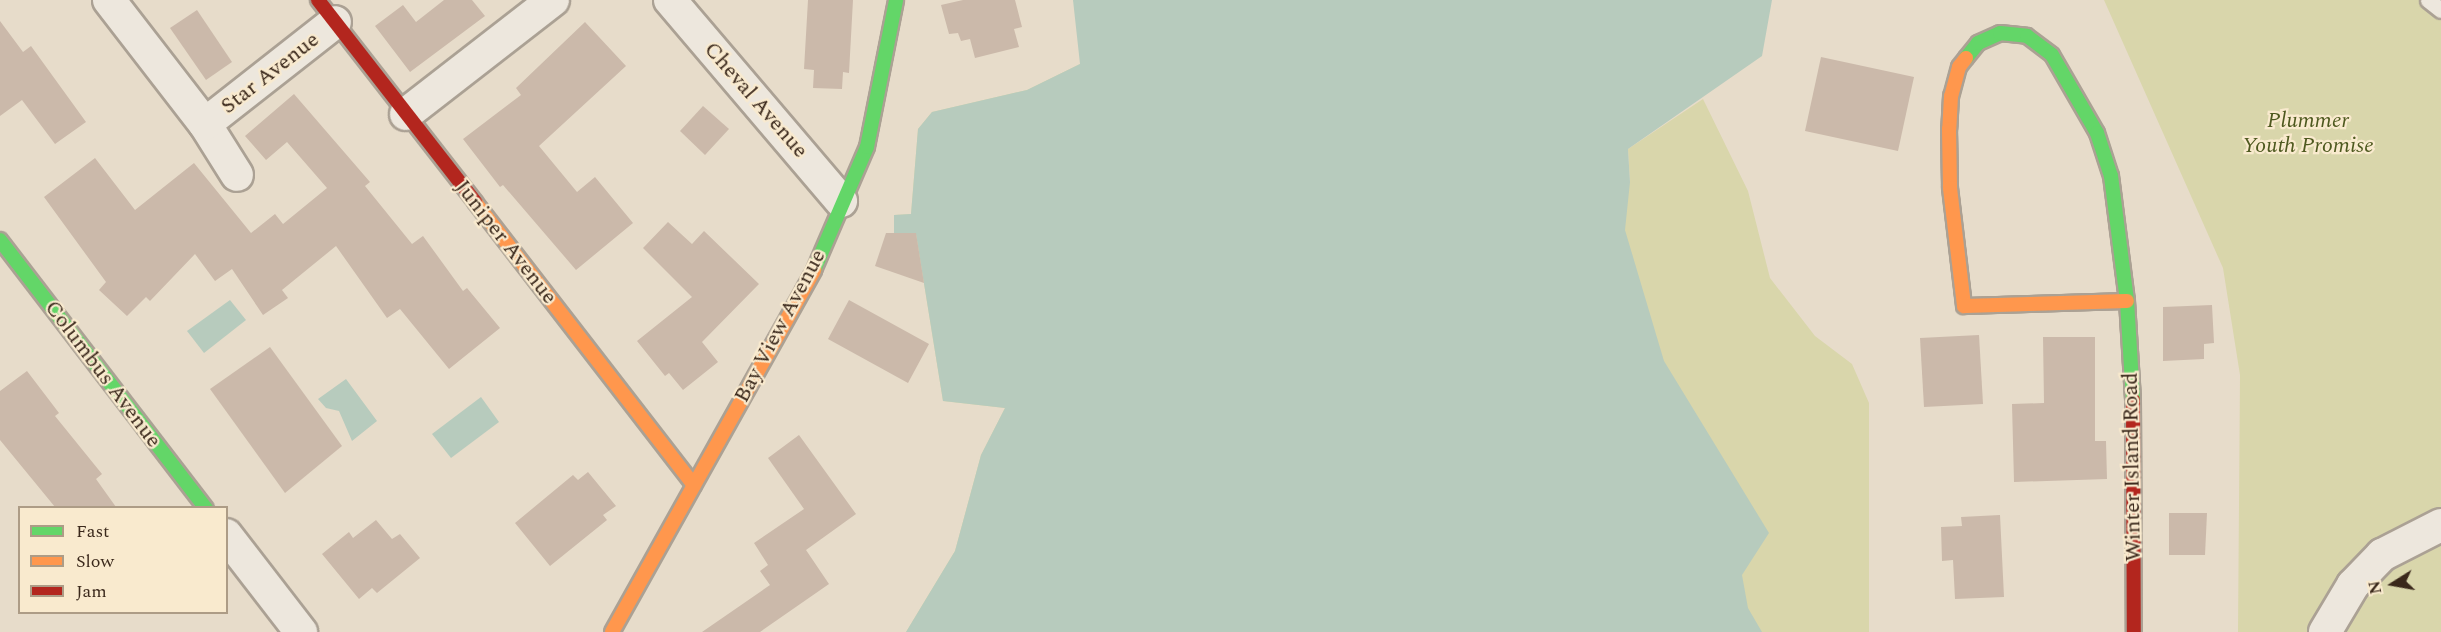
<!DOCTYPE html>
<html>
<head>
<meta charset="utf-8">
<style>
  body { margin:0 }
  #map { position:relative; width:2441px; height:632px; overflow:hidden; background:#e7dcca; font-family:Spectral,serif }
  div>[style] { position:absolute }
  .green>* { inset:0; background:#d9d6ab }
  .water>* { inset:0; background:#b7cbbd }
  .building>* { inset:0; background:#cbb9aa }
  .roads { filter:drop-shadow(2px 0 #aba194) drop-shadow(-2px 0 #aba194) drop-shadow(0 2px #aba194) drop-shadow(0 -2px #aba194) }
  .lane>* { height:15px; margin:-7.5px; padding:0 7.5px; transform-origin:7.5px; border-radius:7.5px; background:#ede7dd }
  .street>* { height:32px; margin:-16px; padding:0 16px; transform-origin:16px; border-radius:16px; background:#ede7dd }
  .fast>* { height:14px; margin:-7px; padding:0 7px; transform-origin:7px; border-radius:7px; background:#63d668 }
  .slow>* { height:14px; margin:-7px; padding:0 7px; transform-origin:7px; border-radius:7px; background:#ff974d }
  .jam>* { height:14px; margin:-7px; padding:0 7px; transform-origin:7px; border-radius:7px; background:#b3261e }
  span { translate:-50% -50%; white-space:nowrap; text-align:center; line-height:1.15; -webkit-text-stroke:4.5px #f9eace; paint-order:stroke }
  .street-label { font-size:22px; color:#3a281b }
  .park-label { font-size:22px; color:#4e591f; font-style:italic }
  .legend { position:absolute; left:18px; top:506px; width:210px; height:108px; box-sizing:border-box; background:#f9eace; border:2px solid #ad9c86; margin:0; padding:8px 10px; list-style:none; font-size:18px; color:#3a281b }
  .legend li { display:flex; align-items:center; gap:12px; height:30px }
  .legend b { width:30px; border:2px solid #ad9c86 }
  .north { position:absolute; left:2363px; top:554px; width:60px; height:60px; -webkit-text-stroke:4px #f9eace; paint-order:stroke; rotate:259deg; font-size:16px; font-weight:700; line-height:24px; text-align:center; color:#3a281b }
  .north::after { content:''; display:block; margin:auto; width:21px; height:27px; background:#3a281b; clip-path:polygon(50% 0,100% 100%,50% 72%,0 100%) }
</style>
</head>
<body>
<div id="map">
  <div class="green">
    <div style="clip-path:polygon(2104px 0,2441px 0,2441px 632px,2238px 632px,2240px 375px,2223px 268px)"></div>
    <div style="clip-path:polygon(1080px 64px,1630px 182px,1628px 149px,1703px 99px,1748px 191px,1770px 278px,1815px 336px,1852px 364px,1869px 403px,1869px 632px,906px 632px,955px 551px,981px 455px,1005px 408px,943px 401px,916px 234px,894px 233px,894px 215px,911px 214px,918px 129px,932px 112px,1027px 90px)"></div>
  </div>
  <div class="water">
    <div style="clip-path:polygon(1073px 0,1772px 0,1762px 56px,1628px 149px,1630px 182px,1625px 230px,1664px 361px,1769px 533px,1742px 575px,1748px 608px,1762px 632px,906px 632px,955px 551px,981px 455px,1005px 408px,943px 401px,916px 234px,894px 233px,894px 215px,911px 214px,918px 129px,932px 112px,1027px 90px,1080px 64px)"></div>
    <div style="clip-path:polygon(230px 300px,246px 320px,204px 353px,187px 331px)"></div>
    <div style="clip-path:polygon(346px 379px,377px 421px,352px 441px,339px 411px,326px 408px,318px 399px)"></div>
    <div style="clip-path:polygon(481px 397px,499px 422px,451px 458px,432px 434px)"></div>
  </div>
  <div class="building">
    <div style="clip-path:polygon(444px 0,472px 0,485px 16px,410px 72px,375px 26px,403px 5px,416px 22px)"></div>
    <div style="clip-path:polygon(808px 0,853px 0,849px 73px,843px 72px,842px 89px,813px 88px,814px 70px,804px 69px)"></div>
    <div style="clip-path:polygon(963px 0,1015px 0,1022px 27px,1014px 29px,1019px 47px,975px 58px,970px 39px,961px 41px,958px 33px,949px 34px,941px 5px)"></div>
    <div style="clip-path:polygon(197px 10px,232px 62px,206px 80px,170px 28px)"></div>
    <div style="clip-path:polygon(0 21px,23px 52px,31px 46px,86px 122px,55px 144px,22px 100px,0 116px)"></div>
    <div style="clip-path:polygon(585px 22px,626px 66px,539px 146px,577px 192px,595px 177px,633px 223px,576px 270px,503px 185px,500px 187px,463px 139px,521px 95px,516px 88px)"></div>
    <div style="clip-path:polygon(1821px 57px,1914px 77px,1898px 151px,1805px 131px)"></div>
    <div style="clip-path:polygon(294px 94px,370px 182px,365px 186px,412px 244px,423px 236px,463px 291px,467px 288px,500px 328px,449px 369px,400px 309px,387px 318px,336px 246px,282px 290px,288px 298px,263px 315px,232px 269px,215px 281px,195px 254px,150px 301px,146px 297px,127px 316px,99px 290px,106px 282px,44px 197px,95px 158px,135px 210px,194px 163px,251px 233px,275px 214px,283px 224px,327px 188px,287px 142px,266px 160px,245px 136px)"></div>
    <div style="clip-path:polygon(703px 106px,729px 129px,705px 155px,680px 131px)"></div>
    <div style="clip-path:polygon(668px 222px,692px 244px,704px 231px,759px 284px,702px 342px,718px 362px,683px 390px,669px 373px,665px 376px,637px 341px,692px 297px,643px 248px)"></div>
    <div style="clip-path:polygon(886px 233px,916px 233px,924px 283px,875px 266px)"></div>
    <div style="clip-path:polygon(849px 300px,929px 344px,908px 383px,828px 339px)"></div>
    <div style="clip-path:polygon(2212px 305px,2214px 343px,2204px 344px,2204px 359px,2163px 361px,2163px 307px)"></div>
    <div style="clip-path:polygon(1979px 335px,1983px 404px,1924px 407px,1920px 338px)"></div>
    <div style="clip-path:polygon(2043px 337px,2095px 337px,2095px 441px,2106px 441px,2107px 479px,2014px 482px,2012px 404px,2044px 403px)"></div>
    <div style="clip-path:polygon(270px 347px,342px 446px,285px 493px,210px 389px)"></div>
    <div style="clip-path:polygon(27px 371px,59px 413px,55px 416px,102px 474px,96px 479px,116px 507px,55px 507px,0 440px,0 391px)"></div>
    <div style="clip-path:polygon(799px 435px,856px 514px,806px 550px,829px 584px,760px 632px,702px 632px,770px 585px,760px 571px,768px 565px,754px 543px,804px 509px,768px 458px)"></div>
    <div style="clip-path:polygon(588px 472px,616px 506px,603px 515px,607px 520px,550px 566px,515px 523px,573px 475px,578px 480px)"></div>
    <div style="clip-path:polygon(2169px 513px,2207px 513px,2205px 555px,2169px 555px)"></div>
    <div style="clip-path:polygon(2000px 515px,2004px 597px,1955px 599px,1953px 560px,1942px 561px,1941px 527px,1962px 526px,1961px 517px)"></div>
    <div style="clip-path:polygon(376px 520px,392px 539px,400px 534px,420px 558px,377px 593px,372px 588px,359px 599px,322px 554px,349px 532px,353px 538px)"></div>
  </div>
  <div class="roads">
    <div class="lane">
      <div style="left:2428px;top:0;width:16px;rotate:38deg"></div>
    </div>
    <div class="street">
      <div style="left:109px;top:0;width:157px;rotate:52.3deg"></div>
      <div style="left:205px;top:124px;width:60px;rotate:57.9deg"></div>
      <div style="left:670px;top:0;width:264px;rotate:49.6deg"></div>
      <div style="left:406px;top:114px;width:186px;rotate:-37.8deg"></div>
      <div style="left:205px;top:124px;width:165px;rotate:-38.1deg"></div>
      <div style="left:226px;top:535px;width:123px;rotate:52.3deg"></div>
      <div style="left:2325px;top:632px;width:55px;rotate:-59.2deg"></div>
      <div style="left:2353px;top:585px;width:42px;rotate:-46deg"></div>
      <div style="left:2382px;top:555px;width:66px;rotate:-27deg"></div>
    </div>
    <div class="fast">
      <div style="left:1966px;top:58px;width:19px;rotate:-51deg"></div>
      <div style="left:1978px;top:43px;width:24px;rotate:-24deg"></div>
      <div style="left:2000px;top:33px;width:27px;rotate:6deg"></div>
      <div style="left:2027px;top:36px;width:31px;rotate:37deg"></div>
      <div style="left:2052px;top:55px;width:90px;rotate:60deg"></div>
      <div style="left:2097px;top:133px;width:45px;rotate:72deg"></div>
      <div style="left:2111px;top:176px;width:126px;rotate:82.7deg"></div>
      <div style="left:2127px;top:301px;width:99px;rotate:86.5deg"></div>
      <div style="left:0;top:240px;width:338px;rotate:52.5deg"></div>
      <div style="left:814px;top:270px;width:134px;rotate:-66.7deg"></div>
      <div style="left:867px;top:147px;width:150px;rotate:-78.8deg"></div>
    </div>
    <div class="slow">
      <div style="left:1966px;top:58px;width:11px;rotate:128deg"></div>
      <div style="left:1959px;top:67px;width:30px;rotate:105deg"></div>
      <div style="left:1951px;top:96px;width:33px;rotate:93deg"></div>
      <div style="left:1949px;top:129px;width:59px;rotate:89deg"></div>
      <div style="left:1950px;top:188px;width:119px;rotate:83.2deg"></div>
      <div style="left:1964px;top:306px;width:163px;rotate:-1.8deg"></div>
      <div style="left:475px;top:202px;width:358px;rotate:52.3deg"></div>
      <div style="left:612px;top:632px;width:415px;rotate:-60.8deg"></div>
    </div>
    <div class="jam">
      <div style="left:318px;top:0;width:256px;rotate:52.1deg"></div>
      <div style="left:2133px;top:400px;width:232px;rotate:89.8deg"></div>
    </div>
  </div>
  <div class="street-label">
    <span style="left:270px;top:73px;rotate:-38deg">Star Avenue</span>
    <span style="left:756px;top:100px;rotate:49deg">Cheval Avenue</span>
    <span style="left:506px;top:242px;rotate:52deg">Juniper Avenue</span>
    <span style="left:780px;top:326px;rotate:-62deg">Bay View Avenue</span>
    <span style="left:103px;top:374px;rotate:53deg">Columbus Avenue</span>
    <span style="left:2132px;top:467px;rotate:-91deg">Winter Island Road</span>
  </div>
  <div class="park-label">
    <span style="left:2308px;top:133px">Plummer<br>Youth Promise</span>
  </div>
  <ul class="legend">
  <li><b style="height:8px;background:#63d668"></b>Fast</li>
  <li><b style="height:8px;background:#ff974d"></b>Slow</li>
  <li><b style="height:8px;background:#b3261e"></b>Jam</li>
  </ul>
  <div class="north">N</div>
</div>
</body>
</html>
